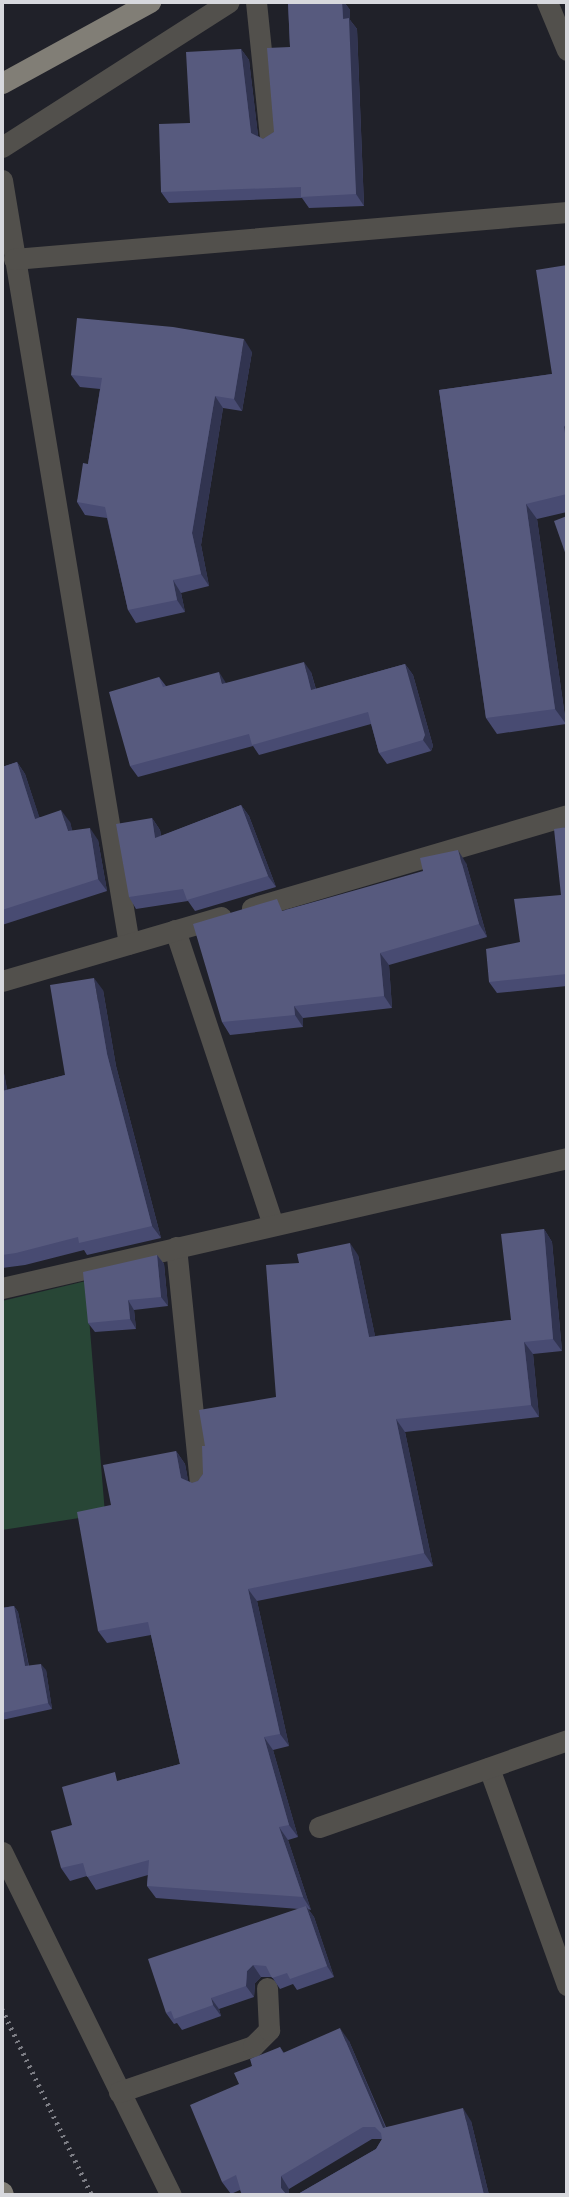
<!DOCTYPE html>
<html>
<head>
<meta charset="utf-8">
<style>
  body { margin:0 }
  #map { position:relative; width:569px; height:2197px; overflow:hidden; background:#202129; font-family:Jost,sans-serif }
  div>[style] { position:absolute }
  .green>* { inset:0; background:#284636 }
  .path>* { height:4.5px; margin-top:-2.25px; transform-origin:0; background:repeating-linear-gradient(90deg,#7d7e85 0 2px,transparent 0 7px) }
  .minor>* { height:21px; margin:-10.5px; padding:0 10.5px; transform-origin:10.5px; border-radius:10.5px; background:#52504c }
  .major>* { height:21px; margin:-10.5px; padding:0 10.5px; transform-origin:10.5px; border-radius:10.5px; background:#817e76 }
  .wall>* { inset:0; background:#484b72 }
  .shaded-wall>* { inset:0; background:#313450 }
  .building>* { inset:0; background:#575a7e }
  span { translate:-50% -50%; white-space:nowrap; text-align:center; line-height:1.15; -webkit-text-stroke:5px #202129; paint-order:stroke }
  .frame { position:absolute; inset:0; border:4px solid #d7d8dd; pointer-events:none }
</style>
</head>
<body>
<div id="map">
  <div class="green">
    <div style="clip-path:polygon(86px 1281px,105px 1514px,2px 1530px,2px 1301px)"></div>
  </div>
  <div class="path">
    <div style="left:2px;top:2009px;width:207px;rotate:64.2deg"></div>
  </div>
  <div class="minor">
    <div style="left:256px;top:2px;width:136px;rotate:84.1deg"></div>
    <div style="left:547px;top:2px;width:52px;rotate:67.4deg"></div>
    <div style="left:2px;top:147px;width:269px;rotate:-32.6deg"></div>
    <div style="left:2px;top:180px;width:774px;rotate:80.56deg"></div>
    <div style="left:14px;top:259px;width:555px;rotate:-4.86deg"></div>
    <div style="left:252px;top:908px;width:328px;rotate:-16.4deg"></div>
    <div style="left:175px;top:930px;width:310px;rotate:71.6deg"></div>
    <div style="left:2px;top:981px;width:228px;rotate:-16.3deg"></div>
    <div style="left:176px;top:1247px;width:236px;rotate:84.2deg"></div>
    <div style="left:2px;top:1288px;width:580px;rotate:-12.96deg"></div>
    <div style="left:489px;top:1768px;width:231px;rotate:70.2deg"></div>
    <div style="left:319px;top:1827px;width:263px;rotate:-19.3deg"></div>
    <div style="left:2px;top:1852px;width:382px;rotate:63.8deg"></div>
    <div style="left:119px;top:2092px;width:142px;rotate:-18.9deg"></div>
    <div style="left:253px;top:2046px;width:23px;rotate:-45deg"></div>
    <div style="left:269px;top:2030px;width:42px;rotate:-92.7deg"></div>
  </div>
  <div class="major">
    <div style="left:2px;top:83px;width:169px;rotate:-28.7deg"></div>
    <div style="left:2px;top:2192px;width:3px;rotate:72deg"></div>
  </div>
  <div class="wall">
    <div style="clip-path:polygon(288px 2px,344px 2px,350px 10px,350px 20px,357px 29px,364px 206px,309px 208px,302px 198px,169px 203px,161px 192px,190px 123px,241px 49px,249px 60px,258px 136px,263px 139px,274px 132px,290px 47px)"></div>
    <div style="clip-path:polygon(567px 265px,567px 512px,537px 519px,566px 724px,497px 734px,486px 718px,439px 390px,552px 374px)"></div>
    <div style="clip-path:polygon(252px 352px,242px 411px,223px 408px,201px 545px,209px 586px,181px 593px,185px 612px,136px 623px,128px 610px,107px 518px,85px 515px,77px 502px,88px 464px,100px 389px,80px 387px,71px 375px)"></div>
    <div style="clip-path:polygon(405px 664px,413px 675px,433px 746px,431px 751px,387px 764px,379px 753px,371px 724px,259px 755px,253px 746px,138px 777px,130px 766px,159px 677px,166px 686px,227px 683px,311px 672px,316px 689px)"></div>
    <div style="clip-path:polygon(17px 762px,25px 774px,39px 817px,70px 822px,72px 831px,98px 840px,107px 891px,2px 925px,2px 767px)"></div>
    <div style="clip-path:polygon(241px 805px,249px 816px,276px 887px,195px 911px,188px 901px,136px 909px,129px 897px,152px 818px,160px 830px,161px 836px)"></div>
    <div style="clip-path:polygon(567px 827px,567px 986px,497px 993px,489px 982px,520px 942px,561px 895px)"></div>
    <div style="clip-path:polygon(466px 863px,487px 937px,389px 965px,392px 1008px,303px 1018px,303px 1027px,230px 1035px,222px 1022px,285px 910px)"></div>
    <div style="clip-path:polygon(103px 990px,116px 1066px,161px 1238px,87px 1255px,84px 1250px,25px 1265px,2px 1268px,2px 1063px,7px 1090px,65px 1075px)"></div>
    <div style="clip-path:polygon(544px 1229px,552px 1242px,562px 1351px,533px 1354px,539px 1417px,405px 1432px,433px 1566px,257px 1601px,289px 1746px,273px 1750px,298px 1837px,288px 1840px,311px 1910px,308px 1909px,314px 1917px,334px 1977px,297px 1990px,293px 1984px,280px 1989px,272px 1977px,261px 1977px,255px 1983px,254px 1997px,219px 2009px,221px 2016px,182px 2030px,177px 2023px,174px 2024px,166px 2013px,299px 1909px,156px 1898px,147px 1886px,148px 1875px,96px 1890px,87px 1876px,70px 1881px,61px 1868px,72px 1825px,121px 1780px,180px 1764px,151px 1635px,107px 1643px,98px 1631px,111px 1505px,176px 1451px,185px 1464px,188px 1481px,192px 1483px,198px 1481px,203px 1474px,205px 1446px,276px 1397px,299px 1263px,358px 1255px,375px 1336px,511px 1320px)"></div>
    <div style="clip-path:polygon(157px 1255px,164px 1264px,168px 1306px,134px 1310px,136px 1329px,95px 1332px,88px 1323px)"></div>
    <div style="clip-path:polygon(14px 1606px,18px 1612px,29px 1666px,46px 1670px,52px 1709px,2px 1720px,2px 1608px)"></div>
    <div style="clip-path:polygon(evenodd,349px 2041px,386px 2127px,471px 2121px,489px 2195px,242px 2195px,240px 2190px,231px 2194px,222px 2182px,239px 2084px,252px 2066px,280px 2047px,284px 2053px,349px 2041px,372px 2139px,382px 2139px,376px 2149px,298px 2194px,289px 2194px,289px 2189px,372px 2139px)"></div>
  </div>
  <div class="shaded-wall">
    <div style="clip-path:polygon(342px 2px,344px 2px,350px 10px,350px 20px,357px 29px,364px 206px,356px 194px)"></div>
    <div style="clip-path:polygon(241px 49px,249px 60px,259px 144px,251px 133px)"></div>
    <div style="clip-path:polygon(244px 339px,252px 352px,242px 411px,234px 399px)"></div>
    <div style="clip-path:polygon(215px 396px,223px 408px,201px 545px,209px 586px,201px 574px,192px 533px)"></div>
    <div style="clip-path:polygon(564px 426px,567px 430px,567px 448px)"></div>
    <div style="clip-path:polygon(526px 504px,537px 519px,566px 724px,555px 709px)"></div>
    <div style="clip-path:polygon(173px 580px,181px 593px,185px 612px,177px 600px)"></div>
    <div style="clip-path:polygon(304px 662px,311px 672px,319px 701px,311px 690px)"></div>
    <div style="clip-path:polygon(405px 664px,413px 675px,433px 746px,431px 751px,423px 740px)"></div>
    <div style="clip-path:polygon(219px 672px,226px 683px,222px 684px)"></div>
    <div style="clip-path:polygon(17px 762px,25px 774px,44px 831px,35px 819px)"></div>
    <div style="clip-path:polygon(241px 805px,249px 816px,276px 887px,268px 876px)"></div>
    <div style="clip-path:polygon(61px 810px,70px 822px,76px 843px,68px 831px)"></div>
    <div style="clip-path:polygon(152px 818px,160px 830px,163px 849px,155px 838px)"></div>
    <div style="clip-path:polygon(90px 828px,98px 840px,107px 891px,98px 879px)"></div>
    <div style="clip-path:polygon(458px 850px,466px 863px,487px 937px,479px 924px)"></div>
    <div style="clip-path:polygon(380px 953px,389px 965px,392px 1008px,384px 996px)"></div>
    <div style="clip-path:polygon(94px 978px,103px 990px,116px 1066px,161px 1238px,152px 1226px,107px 1054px)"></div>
    <div style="clip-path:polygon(294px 1006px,303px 1018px,303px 1027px,295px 1015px)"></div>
    <div style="clip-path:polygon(2px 1063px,10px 1103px,2px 1092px)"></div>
    <div style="clip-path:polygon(544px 1229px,552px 1242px,562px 1351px,553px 1339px)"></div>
    <div style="clip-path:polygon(350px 1243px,358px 1255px,378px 1350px,369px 1337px)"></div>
    <div style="clip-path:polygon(157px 1255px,164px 1264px,168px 1306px,161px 1297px)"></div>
    <div style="clip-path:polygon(128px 1300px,134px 1310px,136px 1329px,130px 1319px)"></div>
    <div style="clip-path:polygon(524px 1342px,533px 1354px,539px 1417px,531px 1405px)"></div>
    <div style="clip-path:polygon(396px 1419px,405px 1432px,433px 1566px,424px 1553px)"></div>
    <div style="clip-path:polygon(176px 1451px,185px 1464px,190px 1490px,181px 1478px)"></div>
    <div style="clip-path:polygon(248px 1589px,257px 1601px,289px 1746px,280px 1734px)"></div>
    <div style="clip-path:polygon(14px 1606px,18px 1612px,30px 1673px,25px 1666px)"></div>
    <div style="clip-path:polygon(41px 1664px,46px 1670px,52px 1709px,48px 1703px)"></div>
    <div style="clip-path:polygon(264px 1737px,273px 1750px,298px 1837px,289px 1825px)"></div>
    <div style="clip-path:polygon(279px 1827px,288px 1840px,311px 1910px,303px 1897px)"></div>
    <div style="clip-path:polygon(306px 1906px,314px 1917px,334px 1977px,327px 1966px)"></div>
    <div style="clip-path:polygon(253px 1965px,261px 1977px,255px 1983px,254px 1997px,246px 1986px,247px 1971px)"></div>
    <div style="clip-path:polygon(211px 1998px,219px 2009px,221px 2016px,213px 2005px)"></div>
    <div style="clip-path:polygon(340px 2028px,349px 2041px,391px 2141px,383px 2128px)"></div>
    <div style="clip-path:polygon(463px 2108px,471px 2121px,489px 2195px,484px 2195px)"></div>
    <div style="clip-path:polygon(281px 2176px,289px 2189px,289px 2195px,285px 2195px,281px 2188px)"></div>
  </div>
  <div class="building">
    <div style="clip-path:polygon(288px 2px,342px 2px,343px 19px,349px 18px,356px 194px,301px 197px,301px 187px,161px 192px,159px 124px,190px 123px,186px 52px,241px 49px,251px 133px,263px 139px,274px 132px,267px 48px,290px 47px)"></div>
    <div style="clip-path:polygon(567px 265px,567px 425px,564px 426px,567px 448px,567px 494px,526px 504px,555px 709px,486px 718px,439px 390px,552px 374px,536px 270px)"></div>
    <div style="clip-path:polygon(77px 318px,173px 327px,244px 339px,234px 399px,215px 396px,192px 533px,201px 574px,173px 580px,177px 600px,128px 610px,105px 507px,77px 502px,83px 463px,88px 464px,102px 378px,71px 375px)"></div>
    <div style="clip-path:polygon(567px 516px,567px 558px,554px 521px)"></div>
    <div style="clip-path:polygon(304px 662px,311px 690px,405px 664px,425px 735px,423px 740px,379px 753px,368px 712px,252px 745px,249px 734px,130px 766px,109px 692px,159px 677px,163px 687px,219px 672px,222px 684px)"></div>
    <div style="clip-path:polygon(17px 762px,35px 819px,61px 810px,68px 831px,90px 828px,98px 879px,2px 910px,2px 767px)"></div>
    <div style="clip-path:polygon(241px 805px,268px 876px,187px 900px,183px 889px,129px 897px,116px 824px,152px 818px,155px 838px)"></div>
    <div style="clip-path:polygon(567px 827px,567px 974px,489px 982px,486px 949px,520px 942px,514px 899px,561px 895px,554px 829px)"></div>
    <div style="clip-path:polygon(458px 850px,479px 924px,380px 953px,384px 996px,294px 1006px,295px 1015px,222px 1022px,193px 924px,277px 899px,282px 911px,423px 871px,420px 858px)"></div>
    <div style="clip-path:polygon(94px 978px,107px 1054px,152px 1226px,79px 1243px,78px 1237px,16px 1253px,2px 1255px,2px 1091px,65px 1075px,50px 985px)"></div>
    <div style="clip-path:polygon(544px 1229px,553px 1339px,524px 1342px,531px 1405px,396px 1419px,424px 1553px,248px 1589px,280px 1734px,264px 1737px,289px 1825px,279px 1827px,303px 1897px,147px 1886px,149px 1860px,87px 1877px,83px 1863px,61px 1868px,51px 1831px,72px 1825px,62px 1787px,115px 1772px,117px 1781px,180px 1764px,148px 1622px,98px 1631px,77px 1512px,111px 1505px,103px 1465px,176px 1451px,181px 1478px,192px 1483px,198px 1481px,203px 1474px,202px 1446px,205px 1446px,199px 1410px,276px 1397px,266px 1265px,299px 1263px,297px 1254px,350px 1243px,369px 1337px,511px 1320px,501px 1234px)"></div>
    <div style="clip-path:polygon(157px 1255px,161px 1297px,128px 1300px,130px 1319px,88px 1323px,83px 1272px)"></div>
    <div style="clip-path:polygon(14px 1606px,25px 1666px,41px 1664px,48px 1703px,2px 1713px,2px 1608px)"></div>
    <div style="clip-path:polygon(306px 1906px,327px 1966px,290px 1979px,287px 1973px,272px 1978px,266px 1966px,253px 1965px,247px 1971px,246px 1986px,211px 1998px,213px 2005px,174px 2019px,171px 2011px,166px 2013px,148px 1959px)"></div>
    <div style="clip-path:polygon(evenodd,340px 2028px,383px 2128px,463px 2108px,484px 2195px,242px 2195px,236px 2175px,222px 2182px,190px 2105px,239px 2084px,234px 2073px,252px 2066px,250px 2059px,280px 2047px,283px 2053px,340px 2028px,363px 2127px,375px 2127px,381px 2133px,382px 2139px,376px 2149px,298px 2194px,286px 2194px,281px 2188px,281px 2176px,363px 2127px)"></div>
  </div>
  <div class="frame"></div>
</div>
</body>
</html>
